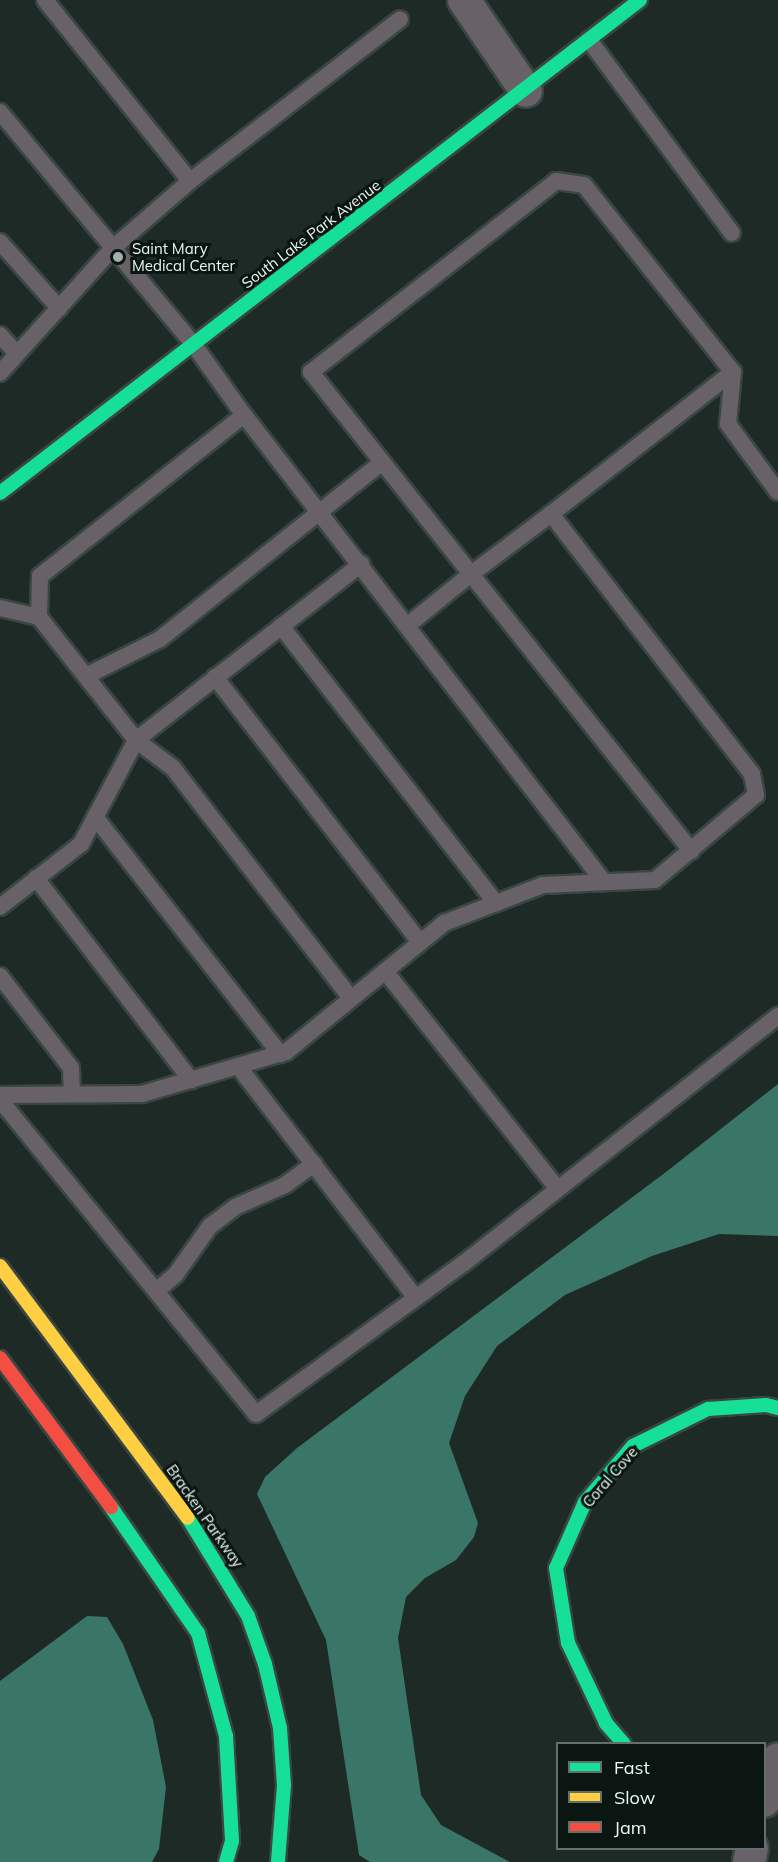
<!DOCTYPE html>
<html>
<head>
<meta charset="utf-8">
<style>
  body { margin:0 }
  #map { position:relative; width:778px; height:1862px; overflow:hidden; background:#1d2a26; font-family:Mulish,sans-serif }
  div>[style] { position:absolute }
  .water>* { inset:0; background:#397667 }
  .roads { filter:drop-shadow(2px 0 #3a4642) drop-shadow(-2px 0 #3a4642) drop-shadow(0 2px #3a4642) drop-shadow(0 -2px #3a4642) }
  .lane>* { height:16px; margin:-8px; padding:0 8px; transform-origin:8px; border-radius:8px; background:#686167 }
  .street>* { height:32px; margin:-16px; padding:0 16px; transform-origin:16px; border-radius:16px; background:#686167 }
  .fast>* { height:14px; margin:-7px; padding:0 7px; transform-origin:7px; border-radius:7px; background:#16e098 }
  .slow>* { height:14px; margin:-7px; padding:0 7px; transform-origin:7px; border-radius:7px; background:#ffcf43 }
  .jam>* { height:14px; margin:-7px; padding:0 7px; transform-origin:7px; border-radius:7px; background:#f24e42 }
  .dots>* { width:16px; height:16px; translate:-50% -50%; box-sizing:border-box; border:3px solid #0b1512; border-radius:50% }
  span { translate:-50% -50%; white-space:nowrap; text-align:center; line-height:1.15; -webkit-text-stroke:6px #0b1512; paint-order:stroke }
  .street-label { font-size:15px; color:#e9f7f2 }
  .poi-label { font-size:15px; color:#e9f7f2 }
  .left { translate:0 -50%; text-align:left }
  .legend { position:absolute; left:556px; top:1742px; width:210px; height:108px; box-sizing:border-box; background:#0b1512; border:2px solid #646f6c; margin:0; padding:8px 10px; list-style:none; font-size:18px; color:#e9f7f2 }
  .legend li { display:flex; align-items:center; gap:12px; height:30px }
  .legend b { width:30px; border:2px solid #646f6c }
</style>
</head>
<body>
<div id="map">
  <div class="water">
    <div style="clip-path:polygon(778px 1084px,778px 1236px,719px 1234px,652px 1256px,565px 1295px,497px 1346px,465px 1396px,449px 1443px,478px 1523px,474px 1537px,456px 1560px,425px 1578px,406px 1597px,398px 1638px,421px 1795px,441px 1825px,510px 1862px,370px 1862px,359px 1855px,326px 1640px,257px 1494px,265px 1477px,297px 1448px,666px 1172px)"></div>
    <div style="clip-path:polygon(87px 1616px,107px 1617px,123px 1644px,153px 1720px,166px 1787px,159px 1849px,152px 1862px,0 1862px,0 1681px)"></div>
  </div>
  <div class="roads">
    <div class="lane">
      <div style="left:45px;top:0;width:232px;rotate:51.3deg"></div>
      <div style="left:190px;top:181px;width:265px;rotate:-37.6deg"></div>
      <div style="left:589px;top:40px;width:240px;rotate:53.5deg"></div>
      <div style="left:0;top:112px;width:303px;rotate:50.2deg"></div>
      <div style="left:194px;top:345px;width:86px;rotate:54.5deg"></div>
      <div style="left:244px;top:415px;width:590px;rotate:52.37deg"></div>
      <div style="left:0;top:242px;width:89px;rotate:48.2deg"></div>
      <div style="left:0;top:335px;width:25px;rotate:48deg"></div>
      <div style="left:0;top:373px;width:169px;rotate:-47.9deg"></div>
      <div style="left:113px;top:248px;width:102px;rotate:-41deg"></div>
      <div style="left:244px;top:415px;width:260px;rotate:141.7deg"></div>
      <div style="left:40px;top:576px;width:41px;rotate:91.4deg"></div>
      <div style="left:39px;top:617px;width:157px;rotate:51.7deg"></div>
      <div style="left:136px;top:740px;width:46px;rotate:37.1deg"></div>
      <div style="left:173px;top:768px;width:291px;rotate:52.3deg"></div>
      <div style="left:551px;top:514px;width:231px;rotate:-38deg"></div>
      <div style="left:0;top:608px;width:40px;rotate:13deg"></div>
      <div style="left:408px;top:625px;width:81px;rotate:-39deg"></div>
      <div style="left:471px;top:574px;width:354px;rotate:51.5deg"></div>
      <div style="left:281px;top:626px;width:351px;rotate:52.2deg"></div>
      <div style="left:86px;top:676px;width:83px;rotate:-26.6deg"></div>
      <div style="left:160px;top:639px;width:283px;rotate:-38.5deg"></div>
      <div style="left:215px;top:677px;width:335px;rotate:52.3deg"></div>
      <div style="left:95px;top:817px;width:301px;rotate:52deg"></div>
      <div style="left:36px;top:878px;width:255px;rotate:52.5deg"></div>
      <div style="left:0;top:907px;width:103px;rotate:-37.9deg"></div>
      <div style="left:81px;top:844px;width:118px;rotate:-62.1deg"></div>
      <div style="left:136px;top:740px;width:286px;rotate:-38deg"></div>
      <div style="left:385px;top:971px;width:278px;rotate:51.6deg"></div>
      <div style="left:0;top:976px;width:116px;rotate:52.3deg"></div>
      <div style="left:71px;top:1068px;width:26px;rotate:88deg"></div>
      <div style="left:238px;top:1066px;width:292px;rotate:52.5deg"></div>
      <div style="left:0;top:1095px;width:142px;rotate:-0.4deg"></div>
      <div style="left:142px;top:1094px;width:150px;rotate:-16.3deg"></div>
      <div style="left:286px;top:1052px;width:204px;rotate:-39.2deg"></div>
      <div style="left:444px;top:923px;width:106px;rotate:-21deg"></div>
      <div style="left:543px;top:885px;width:112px;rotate:-2.6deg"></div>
      <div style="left:655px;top:880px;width:132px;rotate:-40.1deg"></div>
      <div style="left:756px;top:795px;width:21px;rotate:-101deg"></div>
      <div style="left:752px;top:774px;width:329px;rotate:-127.7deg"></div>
      <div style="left:551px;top:514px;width:100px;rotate:143.1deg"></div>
      <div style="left:471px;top:574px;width:258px;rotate:-128.4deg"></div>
      <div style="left:311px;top:372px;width:311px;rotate:-37.9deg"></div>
      <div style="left:556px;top:181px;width:28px;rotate:8deg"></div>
      <div style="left:584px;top:185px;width:239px;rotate:51.5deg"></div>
      <div style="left:733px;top:372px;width:52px;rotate:95.5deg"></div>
      <div style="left:728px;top:424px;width:84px;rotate:53.7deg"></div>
      <div style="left:0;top:1100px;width:405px;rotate:50.8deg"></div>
      <div style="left:256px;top:1414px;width:257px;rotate:-36deg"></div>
      <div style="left:464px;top:1263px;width:400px;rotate:-38.2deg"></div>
      <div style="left:156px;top:1291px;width:26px;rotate:-40deg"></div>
      <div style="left:176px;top:1274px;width:59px;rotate:-54.7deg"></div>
      <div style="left:210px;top:1226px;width:31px;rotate:-37deg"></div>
      <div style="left:235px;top:1207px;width:55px;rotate:-23.7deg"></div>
      <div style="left:285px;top:1185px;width:36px;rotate:-36deg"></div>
    </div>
    <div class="street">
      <div style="left:464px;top:0;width:110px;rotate:55.7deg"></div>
      <div style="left:764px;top:1801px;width:44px;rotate:-71.6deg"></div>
      <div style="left:749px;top:1862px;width:14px;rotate:-78deg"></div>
    </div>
    <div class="fast">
      <div style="left:0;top:493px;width:808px;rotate:-37.61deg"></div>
      <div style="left:111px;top:1507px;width:153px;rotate:55.4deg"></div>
      <div style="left:198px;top:1633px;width:107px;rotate:74.8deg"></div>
      <div style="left:226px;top:1736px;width:105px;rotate:86.7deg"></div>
      <div style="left:232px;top:1841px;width:22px;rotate:106deg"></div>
      <div style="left:188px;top:1518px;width:115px;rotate:58.5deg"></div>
      <div style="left:248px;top:1616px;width:51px;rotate:70.5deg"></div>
      <div style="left:265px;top:1664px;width:66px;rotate:76.8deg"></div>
      <div style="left:280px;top:1728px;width:57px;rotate:86deg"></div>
      <div style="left:284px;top:1785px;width:77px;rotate:94.5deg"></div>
      <div style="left:624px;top:1744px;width:28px;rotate:-131deg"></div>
      <div style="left:606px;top:1723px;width:89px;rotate:-115.4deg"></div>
      <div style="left:568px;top:1643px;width:76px;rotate:-99.1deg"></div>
      <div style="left:556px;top:1568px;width:72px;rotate:-66.3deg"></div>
      <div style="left:585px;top:1502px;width:74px;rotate:-49.4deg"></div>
      <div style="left:633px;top:1446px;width:84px;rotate:-26.3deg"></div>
      <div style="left:708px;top:1409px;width:58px;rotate:-3.9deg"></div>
      <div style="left:766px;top:1405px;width:12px;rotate:14deg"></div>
    </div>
    <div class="slow">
      <div style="left:0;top:1266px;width:314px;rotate:53.3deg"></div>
    </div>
    <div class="jam">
      <div style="left:0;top:1358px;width:186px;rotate:53.3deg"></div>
    </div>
  </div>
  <div class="dots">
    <div style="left:118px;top:257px;background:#a2afab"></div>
  </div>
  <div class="street-label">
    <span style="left:311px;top:234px;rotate:-37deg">South Lake Park Avenue</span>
    <span style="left:610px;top:1477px;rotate:-49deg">Coral Cove</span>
    <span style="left:205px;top:1516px;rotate:55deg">Bracken Parkway</span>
  </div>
  <div class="poi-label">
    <span class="left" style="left:132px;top:257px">Saint Mary<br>Medical Center</span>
  </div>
  <ul class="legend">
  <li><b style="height:8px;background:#16e098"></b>Fast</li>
  <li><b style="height:8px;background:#ffcf43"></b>Slow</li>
  <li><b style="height:8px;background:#f24e42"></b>Jam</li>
  </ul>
</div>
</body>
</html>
